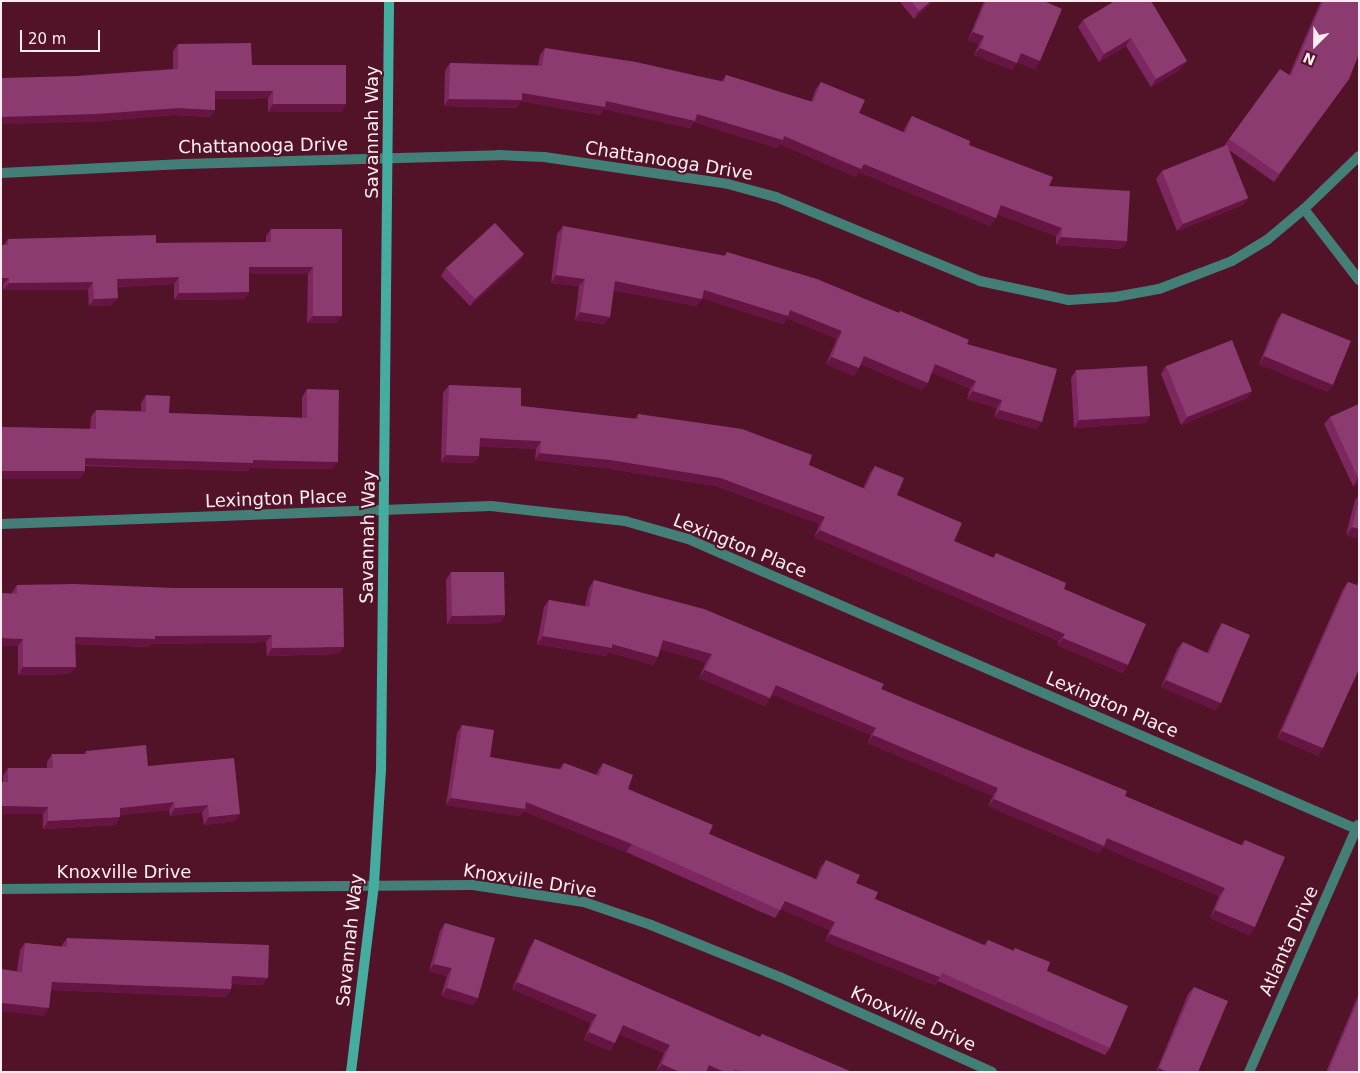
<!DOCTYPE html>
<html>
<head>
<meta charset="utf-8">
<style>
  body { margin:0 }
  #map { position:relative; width:1360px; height:1073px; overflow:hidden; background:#521328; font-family:"DejaVu Sans",sans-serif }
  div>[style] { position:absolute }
  .street>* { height:10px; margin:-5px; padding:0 5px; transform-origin:5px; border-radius:5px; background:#437f77 }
  .secondary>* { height:10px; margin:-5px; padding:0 5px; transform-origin:5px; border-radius:5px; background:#45aca0 }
  .wall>* { inset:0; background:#7d2660 }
  .shaded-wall>* { inset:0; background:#661543 }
  .building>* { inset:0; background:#8b3b6f }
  span { translate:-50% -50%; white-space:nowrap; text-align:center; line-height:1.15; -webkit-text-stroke:4px #521328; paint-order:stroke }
  .street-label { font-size:18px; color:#feedf0 }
  .frame { position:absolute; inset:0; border:2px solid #feedf0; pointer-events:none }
  .north { position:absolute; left:1290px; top:20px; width:50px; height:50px; -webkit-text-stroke:4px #521328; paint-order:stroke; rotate:203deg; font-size:14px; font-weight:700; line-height:20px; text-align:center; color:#feedf0 }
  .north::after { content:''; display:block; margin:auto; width:18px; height:22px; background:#feedf0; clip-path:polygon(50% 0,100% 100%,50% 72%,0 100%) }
  .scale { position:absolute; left:20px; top:30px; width:80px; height:22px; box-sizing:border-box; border:2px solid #feedf0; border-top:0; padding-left:6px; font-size:15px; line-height:18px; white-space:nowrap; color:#feedf0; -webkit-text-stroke:4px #521328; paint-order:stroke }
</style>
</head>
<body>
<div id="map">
  <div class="street">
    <div style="left:1px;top:173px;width:183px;rotate:-2.8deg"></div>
    <div style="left:184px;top:164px;width:315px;rotate:-1.6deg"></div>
    <div style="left:499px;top:155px;width:45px;rotate:2.5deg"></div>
    <div style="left:544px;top:157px;width:186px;rotate:8.3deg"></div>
    <div style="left:728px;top:184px;width:50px;rotate:15.2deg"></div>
    <div style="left:776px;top:197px;width:221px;rotate:22.4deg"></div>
    <div style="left:980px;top:281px;width:91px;rotate:12.1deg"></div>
    <div style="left:1069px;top:300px;width:46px;rotate:-3.7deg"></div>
    <div style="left:1115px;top:297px;width:45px;rotate:-10.3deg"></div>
    <div style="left:1159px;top:289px;width:78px;rotate:-21deg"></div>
    <div style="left:1232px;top:261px;width:41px;rotate:-31deg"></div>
    <div style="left:1267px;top:240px;width:48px;rotate:-40deg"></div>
    <div style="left:1304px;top:209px;width:76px;rotate:-43.9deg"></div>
    <div style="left:1304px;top:209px;width:90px;rotate:52.2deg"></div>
    <div style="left:1px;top:524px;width:490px;rotate:-2.1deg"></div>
    <div style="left:491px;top:506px;width:135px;rotate:6.4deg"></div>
    <div style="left:625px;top:521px;width:66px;rotate:15.9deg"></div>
    <div style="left:688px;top:539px;width:731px;rotate:23.45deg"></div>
    <div style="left:1px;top:889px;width:472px;rotate:-0.5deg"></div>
    <div style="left:473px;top:885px;width:112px;rotate:8.7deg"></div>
    <div style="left:584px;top:902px;width:71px;rotate:18.9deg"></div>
    <div style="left:651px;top:925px;width:139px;rotate:22deg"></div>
    <div style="left:780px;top:977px;width:232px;rotate:24.1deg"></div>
    <div style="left:1249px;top:1072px;width:270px;rotate:-66.2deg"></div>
  </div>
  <div class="secondary">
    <div style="left:351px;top:1072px;width:189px;rotate:-83deg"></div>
    <div style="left:374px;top:884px;width:113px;rotate:-86.5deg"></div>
    <div style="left:381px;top:771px;width:770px;rotate:-89.4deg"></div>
  </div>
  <div class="wall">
    <div style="clip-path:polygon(899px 1px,934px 1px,914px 19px)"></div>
    <div style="clip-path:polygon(984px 1px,1044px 1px,1035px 69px,1017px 62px,1012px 70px,974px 55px,979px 44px,968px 40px)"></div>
    <div style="clip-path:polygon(1115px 1px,1181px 69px,1151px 87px,1126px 46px,1099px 62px,1078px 27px,1083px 20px)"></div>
    <div style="clip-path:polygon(1321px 1px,1359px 1px,1349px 79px,1274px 182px,1229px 150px,1248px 198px,1243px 205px,1177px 231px,1156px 179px,1162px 171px,1224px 146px,1229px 139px,1289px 75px)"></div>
    <div style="clip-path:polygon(178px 44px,252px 65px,346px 104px,341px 112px,268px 112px,268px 98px,215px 99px,215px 110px,210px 117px,173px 115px,90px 122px,78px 76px,173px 69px,173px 51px)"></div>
    <div style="clip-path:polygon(545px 48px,722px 81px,726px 75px,811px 102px,816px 89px,821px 82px,859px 113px,903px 132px,907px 124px,912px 116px,1049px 186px,1127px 241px,1122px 249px,1056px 245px,1056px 236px,997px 214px,996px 218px,990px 226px,859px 172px,856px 177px,780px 144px,777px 148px,694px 122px,690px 128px,604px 109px,600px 115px,521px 101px,516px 108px,444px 106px,445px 71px,450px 63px,538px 65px,540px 55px)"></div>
    <div style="clip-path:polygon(563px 226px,724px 256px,727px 252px,899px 313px,900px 311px,967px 344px,1037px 429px,994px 417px,997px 408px,967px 399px,970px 389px,932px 372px,922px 390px,861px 364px,854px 376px,826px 364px,837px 339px,787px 318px,783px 324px,702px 298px,697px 306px,613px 290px,610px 317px,604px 324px,575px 320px,579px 286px,551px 283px,557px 234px)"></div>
    <div style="clip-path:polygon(271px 229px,342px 229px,337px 323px,307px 323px,308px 274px,249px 274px,249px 292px,244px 299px,174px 300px,174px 284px,117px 287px,112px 305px,89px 306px,88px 290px,3px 290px,4px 245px,8px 239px,156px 243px,266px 242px,266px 236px)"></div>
    <div style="clip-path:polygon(524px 254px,519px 262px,470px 306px,441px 276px,446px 268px)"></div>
    <div style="clip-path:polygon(1282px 313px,1328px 392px,1259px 364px,1277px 320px)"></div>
    <div style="clip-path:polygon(1166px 366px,1252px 391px,1247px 398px,1181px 425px,1161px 374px)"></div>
    <div style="clip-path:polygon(1076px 370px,1150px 416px,1145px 423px,1074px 428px,1071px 378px)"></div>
    <div style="clip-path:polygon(449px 385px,521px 406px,635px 419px,638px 414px,809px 465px,863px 489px,870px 473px,875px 466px,897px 495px,954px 541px,993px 558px,996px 553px,1064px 589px,1123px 673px,1057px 645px,1059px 641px,814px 537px,820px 524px,716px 486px,605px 468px,535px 460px,536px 449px,479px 446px,479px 456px,474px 463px,441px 462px,443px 393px)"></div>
    <div style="clip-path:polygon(307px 389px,332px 469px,250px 468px,248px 471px,85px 466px,85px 471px,79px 479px,1px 479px,1px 427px,90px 429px,91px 417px,96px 410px,141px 411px,141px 403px,146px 395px,169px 413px,302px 418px,302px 397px)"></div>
    <div style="clip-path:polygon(1359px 404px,1359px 483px,1353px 486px,1324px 424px,1330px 417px)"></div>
    <div style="clip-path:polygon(1359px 495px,1359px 538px,1346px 535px,1355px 500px)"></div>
    <div style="clip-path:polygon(451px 572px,505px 615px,500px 623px,447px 624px,446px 580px)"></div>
    <div style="clip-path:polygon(1359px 576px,1359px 669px,1318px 756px,1277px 738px,1343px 589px,1348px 582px,1357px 585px)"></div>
    <div style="clip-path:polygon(594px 580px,881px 689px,1125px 796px,1241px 845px,1245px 840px,1255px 927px,1249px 935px,1210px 918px,1219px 896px,1103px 847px,1099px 853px,988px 806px,993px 796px,868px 743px,871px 735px,772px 694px,770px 698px,765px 706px,699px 678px,706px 662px,660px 649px,658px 657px,653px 665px,609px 652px,606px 656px,537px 644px,544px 607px,549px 600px,585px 606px,589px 588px)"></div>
    <div style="clip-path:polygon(17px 585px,174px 588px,339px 654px,267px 656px,266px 642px,151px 644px,149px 647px,75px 644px,70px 674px,18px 675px,18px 646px,1px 646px,1px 593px,11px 594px)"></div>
    <div style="clip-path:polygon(1222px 623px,1221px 703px,1215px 710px,1161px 687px,1177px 649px,1183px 642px,1207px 653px,1217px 631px)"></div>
    <div style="clip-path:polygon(462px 725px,490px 757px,559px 769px,564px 763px,596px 775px,598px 771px,603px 763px,628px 789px,709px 834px,816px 879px,820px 868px,826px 860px,856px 883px,875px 899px,984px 945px,988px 940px,1013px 951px,1015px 948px,1047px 971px,1110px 1048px,1105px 1055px,938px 981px,935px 985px,825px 941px,830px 930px,781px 909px,775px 918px,626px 852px,524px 811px,520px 816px,446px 805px,457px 733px)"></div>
    <div style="clip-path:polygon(86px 751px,148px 766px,235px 821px,204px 825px,202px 812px,170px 816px,169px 810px,120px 815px,115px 825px,43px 829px,43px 814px,3px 782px,3px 776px,8px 768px,47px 768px,47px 762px,52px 754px,84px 754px)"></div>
    <div style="clip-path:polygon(445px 923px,478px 998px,473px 1005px,441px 996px,447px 976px,429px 971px,440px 931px)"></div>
    <div style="clip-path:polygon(67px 938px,263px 985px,232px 984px,231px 989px,226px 997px,51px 990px,44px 1016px,17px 971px,20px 950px,25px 943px,62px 947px,62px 945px)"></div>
    <div style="clip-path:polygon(535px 939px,760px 1037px,762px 1034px,852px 1072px,656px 1072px,664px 1053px,619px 1034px,610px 1051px,584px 1040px,591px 1023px,512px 989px,530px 947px)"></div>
    <div style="clip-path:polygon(1194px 987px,1198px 1072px,1156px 1072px,1188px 994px)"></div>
    <div style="clip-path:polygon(1359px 993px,1359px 1072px,1326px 1072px)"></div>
  </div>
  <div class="shaded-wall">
    <div style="clip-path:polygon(931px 1px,934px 1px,914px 19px,919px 11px)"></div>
    <div style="clip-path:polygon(973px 32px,984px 36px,979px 44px,968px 40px)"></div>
    <div style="clip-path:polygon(1131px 38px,1126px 46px,1099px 62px,1104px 54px)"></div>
    <div style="clip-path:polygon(980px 48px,1017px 63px,1012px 70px,974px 55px)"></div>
    <div style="clip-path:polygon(1021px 53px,1040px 61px,1035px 69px,1015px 61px)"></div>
    <div style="clip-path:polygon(1187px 61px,1181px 69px,1151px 87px,1156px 79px)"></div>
    <div style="clip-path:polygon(215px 91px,273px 91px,268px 98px,209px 99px)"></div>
    <div style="clip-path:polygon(522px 93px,606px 101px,697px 114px,784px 136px,864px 164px,996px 218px,990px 226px,859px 172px,856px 177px,780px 144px,777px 148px,694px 122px,690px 128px,604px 109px,600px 115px,521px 101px,516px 108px,444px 106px,449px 99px)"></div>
    <div style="clip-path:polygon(273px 104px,346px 104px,341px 112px,268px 112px)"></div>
    <div style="clip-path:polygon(179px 108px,215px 110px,210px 117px,173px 115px,90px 122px,1px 124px,1px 117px)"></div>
    <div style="clip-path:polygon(1248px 198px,1243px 205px,1177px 231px,1183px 224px)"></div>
    <div style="clip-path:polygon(1001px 205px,1062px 228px,1056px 236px,995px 213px)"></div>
    <div style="clip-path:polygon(1061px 237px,1127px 241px,1122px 249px,1056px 245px)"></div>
    <div style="clip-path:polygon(524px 254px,519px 262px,470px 306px,475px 299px)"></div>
    <div style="clip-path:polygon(249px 267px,313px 267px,308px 274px,244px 274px)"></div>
    <div style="clip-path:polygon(556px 275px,585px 279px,579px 286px,551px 283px)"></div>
    <div style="clip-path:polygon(179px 277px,174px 284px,112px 287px,117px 279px)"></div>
    <div style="clip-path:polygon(1px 278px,9px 278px,3px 285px,1px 285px)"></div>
    <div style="clip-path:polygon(615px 281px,702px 299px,697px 306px,609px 289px)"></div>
    <div style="clip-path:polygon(93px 282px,88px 290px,3px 290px,9px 283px)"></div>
    <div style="clip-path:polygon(704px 290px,790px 310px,842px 331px,837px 339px,787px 318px,783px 324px,699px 297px)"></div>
    <div style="clip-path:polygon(249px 292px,244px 299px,174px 300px,179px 293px)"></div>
    <div style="clip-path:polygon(118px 298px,112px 305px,89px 306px,94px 299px)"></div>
    <div style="clip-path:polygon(580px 312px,610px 317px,604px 324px,575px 320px)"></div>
    <div style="clip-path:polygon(313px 316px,342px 316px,337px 323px,307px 323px)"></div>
    <div style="clip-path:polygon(864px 356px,928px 383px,922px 390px,859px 364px)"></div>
    <div style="clip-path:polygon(1264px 356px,1333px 385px,1328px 392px,1259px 364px)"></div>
    <div style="clip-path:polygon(832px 357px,859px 368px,854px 376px,826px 364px)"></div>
    <div style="clip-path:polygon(935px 364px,976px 381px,970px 389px,930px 372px)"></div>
    <div style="clip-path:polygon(973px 391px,1002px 400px,997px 408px,967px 399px)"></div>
    <div style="clip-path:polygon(1252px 391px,1247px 398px,1181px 425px,1187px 417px)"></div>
    <div style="clip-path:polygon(1000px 410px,1042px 422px,1037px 429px,994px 417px)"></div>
    <div style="clip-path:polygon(1150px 416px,1145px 423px,1074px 428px,1079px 420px)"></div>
    <div style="clip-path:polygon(480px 438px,541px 441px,536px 449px,474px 446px)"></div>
    <div style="clip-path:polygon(540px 453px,611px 460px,721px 478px,825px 517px,820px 524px,716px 486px,605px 468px,535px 460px)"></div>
    <div style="clip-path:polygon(446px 455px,479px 456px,474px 463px,441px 462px)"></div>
    <div style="clip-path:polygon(85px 458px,253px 460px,338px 462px,332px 469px,250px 468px,248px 471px,80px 465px)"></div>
    <div style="clip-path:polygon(1px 471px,85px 471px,79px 479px,1px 479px)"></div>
    <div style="clip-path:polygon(1358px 478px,1359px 478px,1359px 483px,1353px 486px)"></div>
    <div style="clip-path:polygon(1352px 527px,1359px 529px,1359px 538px,1346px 535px)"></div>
    <div style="clip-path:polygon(820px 530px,1065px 634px,1059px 641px,814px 537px)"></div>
    <div style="clip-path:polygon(505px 615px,500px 623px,447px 624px,452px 616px)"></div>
    <div style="clip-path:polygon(272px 635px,266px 642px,151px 644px,149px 647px,70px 644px,75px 637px,155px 636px)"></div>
    <div style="clip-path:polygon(543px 636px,612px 644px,658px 657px,653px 665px,609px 652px,606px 656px,537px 644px)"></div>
    <div style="clip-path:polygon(1px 638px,23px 639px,18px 646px,1px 646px)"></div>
    <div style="clip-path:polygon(1063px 638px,1128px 665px,1123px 673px,1057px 645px)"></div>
    <div style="clip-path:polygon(663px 640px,712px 654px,706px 662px,657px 648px)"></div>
    <div style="clip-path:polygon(344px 647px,339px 654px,267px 656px,272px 648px)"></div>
    <div style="clip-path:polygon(23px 667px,76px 667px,70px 674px,18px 675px)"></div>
    <div style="clip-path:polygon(705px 670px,770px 698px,765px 706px,699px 678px)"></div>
    <div style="clip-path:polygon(1166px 680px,1221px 703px,1215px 710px,1161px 687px)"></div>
    <div style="clip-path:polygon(776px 685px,876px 728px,871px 735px,770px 693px)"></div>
    <div style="clip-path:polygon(1282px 731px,1323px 748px,1318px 756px,1277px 738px)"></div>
    <div style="clip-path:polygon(873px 735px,998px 788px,993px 796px,868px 743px)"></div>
    <div style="clip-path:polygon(451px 798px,526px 802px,632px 844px,626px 852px,524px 811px,520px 816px,446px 805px)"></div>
    <div style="clip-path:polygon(994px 799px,1107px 838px,1225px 888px,1219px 896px,1103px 847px,1099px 853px,988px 806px)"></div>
    <div style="clip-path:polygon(174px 802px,169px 810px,114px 816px,120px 808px)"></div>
    <div style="clip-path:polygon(208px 805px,202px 812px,170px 816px,175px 808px)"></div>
    <div style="clip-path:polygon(1px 806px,48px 807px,43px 814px,1px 814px)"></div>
    <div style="clip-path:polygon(240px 814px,235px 821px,204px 825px,209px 817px)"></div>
    <div style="clip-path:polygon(120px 817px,115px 825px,43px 829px,48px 821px)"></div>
    <div style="clip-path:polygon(785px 901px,835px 922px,830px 930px,779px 908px)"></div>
    <div style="clip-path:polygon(1215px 910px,1255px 927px,1249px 935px,1210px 918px)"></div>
    <div style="clip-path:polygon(830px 934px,940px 977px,935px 985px,825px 941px)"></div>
    <div style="clip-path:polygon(434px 964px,452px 968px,447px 976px,429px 971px)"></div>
    <div style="clip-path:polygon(232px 976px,268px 978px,263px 985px,227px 984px)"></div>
    <div style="clip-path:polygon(52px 982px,231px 989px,226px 997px,47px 990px)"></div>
    <div style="clip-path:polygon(517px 982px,597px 1015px,591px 1023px,512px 989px)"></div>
    <div style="clip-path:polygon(447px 988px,478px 998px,473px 1005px,441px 996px)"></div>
    <div style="clip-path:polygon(1px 1003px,49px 1008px,44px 1016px,1px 1011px)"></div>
    <div style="clip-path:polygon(623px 1025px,670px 1045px,664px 1053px,617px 1033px)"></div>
    <div style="clip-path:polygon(589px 1032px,615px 1043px,610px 1051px,584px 1040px)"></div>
    <div style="clip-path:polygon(662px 1064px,680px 1072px,656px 1072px)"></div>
    <div style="clip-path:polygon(709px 1065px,725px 1072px,704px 1072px)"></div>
    <div style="clip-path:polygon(1159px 1068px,1167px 1072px,1157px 1072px)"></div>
  </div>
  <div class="building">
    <div style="clip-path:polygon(911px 1px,931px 1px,919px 11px)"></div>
    <div style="clip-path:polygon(986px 1px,1044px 1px,1062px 9px,1040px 61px,1021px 53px,1017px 63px,980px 48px,984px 36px,973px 32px)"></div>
    <div style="clip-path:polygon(1115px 1px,1151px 1px,1187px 61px,1156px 79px,1131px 38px,1104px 54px,1083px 20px)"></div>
    <div style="clip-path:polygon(1323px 1px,1359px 1px,1359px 54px,1349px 79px,1279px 174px,1229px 139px,1280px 69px,1291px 76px)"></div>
    <div style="clip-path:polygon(251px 43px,252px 65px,346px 65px,346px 104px,273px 104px,273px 91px,215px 91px,215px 110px,179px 108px,96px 114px,1px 117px,1px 78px,78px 76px,178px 69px,178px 44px)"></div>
    <div style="clip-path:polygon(545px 48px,636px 62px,724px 82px,726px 75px,813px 102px,821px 82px,865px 100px,859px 113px,905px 133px,912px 116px,970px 141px,969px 145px,1053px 177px,1049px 186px,1130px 191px,1127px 241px,1061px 237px,1062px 228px,1001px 205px,996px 218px,864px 164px,861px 169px,784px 136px,783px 140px,697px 114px,695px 121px,606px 101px,605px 107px,522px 93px,522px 100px,449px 99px,450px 63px,542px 66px)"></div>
    <div style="clip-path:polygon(1227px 145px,1248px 198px,1183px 224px,1162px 171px)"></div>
    <div style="clip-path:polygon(495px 223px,524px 254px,475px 299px,446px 268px)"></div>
    <div style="clip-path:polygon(563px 226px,726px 256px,727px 252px,817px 279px,899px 313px,900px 311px,969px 340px,967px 344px,1057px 369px,1042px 422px,1000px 410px,1002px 400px,973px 391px,976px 381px,935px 364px,928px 383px,864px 356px,859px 368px,832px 357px,842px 331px,790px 310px,788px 316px,704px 290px,702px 299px,615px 281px,610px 317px,580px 312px,585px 279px,556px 275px)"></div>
    <div style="clip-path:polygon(271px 229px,342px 229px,342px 316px,313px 316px,313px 267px,249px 267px,249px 292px,179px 293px,179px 277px,117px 279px,118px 298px,94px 299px,93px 282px,9px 283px,9px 278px,1px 278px,1px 245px,8px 245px,8px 239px,156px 235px,156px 243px,271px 242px)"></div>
    <div style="clip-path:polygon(1282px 313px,1351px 341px,1333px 385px,1264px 356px)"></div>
    <div style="clip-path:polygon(1232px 340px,1252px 391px,1187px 417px,1166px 366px)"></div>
    <div style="clip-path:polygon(1147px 366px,1150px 416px,1079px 420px,1076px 370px)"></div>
    <div style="clip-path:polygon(449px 385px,521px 388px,521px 406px,638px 419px,638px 414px,742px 429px,812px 455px,809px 465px,865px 489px,875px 466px,904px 478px,897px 495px,962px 523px,954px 541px,994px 558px,996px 553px,1066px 583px,1064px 589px,1146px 624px,1128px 665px,1063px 638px,1065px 634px,820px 530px,825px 517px,721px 478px,611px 460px,540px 453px,541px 441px,480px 438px,479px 456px,446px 455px)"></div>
    <div style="clip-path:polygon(307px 389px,339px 390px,338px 462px,253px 460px,253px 463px,85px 458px,85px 471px,1px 471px,1px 427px,96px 429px,96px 410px,146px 412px,146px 395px,170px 396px,169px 413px,307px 418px)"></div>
    <div style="clip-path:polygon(1359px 404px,1359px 478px,1358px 478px,1330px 417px)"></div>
    <div style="clip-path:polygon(1359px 499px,1359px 529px,1352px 527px)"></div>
    <div style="clip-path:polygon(451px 572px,504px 572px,505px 615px,452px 616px)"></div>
    <div style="clip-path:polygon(594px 580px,704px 609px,884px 684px,881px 689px,1127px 791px,1125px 796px,1243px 846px,1245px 840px,1285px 857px,1255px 927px,1215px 910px,1225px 888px,1107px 838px,1104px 846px,994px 799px,998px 788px,873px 735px,876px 728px,776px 685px,770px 698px,705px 670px,712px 654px,663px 640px,658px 657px,612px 644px,612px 648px,543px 636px,549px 600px,589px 607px)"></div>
    <div style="clip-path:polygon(1348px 582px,1359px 586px,1359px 669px,1323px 748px,1282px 731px)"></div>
    <div style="clip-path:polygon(74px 584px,174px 588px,343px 588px,344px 647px,272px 648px,272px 635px,155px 636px,155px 639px,75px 637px,76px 667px,23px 667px,23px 639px,1px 638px,1px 593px,17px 594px,17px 585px)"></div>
    <div style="clip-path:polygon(1222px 623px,1250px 635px,1221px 703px,1166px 680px,1183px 642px,1209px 654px)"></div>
    <div style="clip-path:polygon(462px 725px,494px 730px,490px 757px,561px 770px,564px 763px,599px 776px,603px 763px,633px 775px,628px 789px,713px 825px,709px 834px,817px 880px,826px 860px,860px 875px,856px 883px,878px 892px,875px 899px,986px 946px,988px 940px,1014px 951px,1015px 948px,1050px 962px,1047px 971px,1128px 1006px,1110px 1048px,942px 973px,940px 977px,830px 934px,835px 922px,785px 901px,780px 910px,632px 844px,526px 802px,525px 809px,451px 798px)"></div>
    <div style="clip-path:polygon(146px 745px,148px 766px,234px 758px,240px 814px,209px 817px,208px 805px,175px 808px,174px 802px,120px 808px,120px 817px,48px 821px,48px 807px,1px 806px,1px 782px,8px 782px,8px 768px,53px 768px,52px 754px,87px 754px,86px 751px)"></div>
    <div style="clip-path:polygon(445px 923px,495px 938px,478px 998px,447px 988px,452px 968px,434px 964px)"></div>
    <div style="clip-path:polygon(67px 938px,269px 945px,268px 978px,232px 976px,231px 989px,52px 982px,49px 1008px,1px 1003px,1px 969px,22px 972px,25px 943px,67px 947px)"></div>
    <div style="clip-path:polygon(535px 939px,760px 1037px,762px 1034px,852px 1072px,741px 1072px,735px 1069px,733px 1072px,725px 1072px,709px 1065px,706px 1072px,680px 1072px,662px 1064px,670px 1045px,623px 1025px,615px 1043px,589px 1032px,597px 1015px,517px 982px)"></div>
    <div style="clip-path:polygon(1194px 987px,1228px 1001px,1198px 1072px,1167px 1072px,1159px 1068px)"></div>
    <div style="clip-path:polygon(1359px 998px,1359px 1072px,1328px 1072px)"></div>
  </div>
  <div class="street-label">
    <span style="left:372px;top:132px;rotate:-90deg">Savannah Way</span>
    <span style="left:263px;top:146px;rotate:-1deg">Chattanooga Drive</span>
    <span style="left:669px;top:161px;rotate:9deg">Chattanooga Drive</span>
    <span style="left:276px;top:499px;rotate:-2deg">Lexington Place</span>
    <span style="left:368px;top:537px;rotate:-89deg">Savannah Way</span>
    <span style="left:740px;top:546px;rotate:22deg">Lexington Place</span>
    <span style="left:1112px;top:705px;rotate:23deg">Lexington Place</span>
    <span style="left:124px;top:872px">Knoxville Drive</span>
    <span style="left:530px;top:881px;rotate:9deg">Knoxville Drive</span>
    <span style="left:350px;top:940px;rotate:-84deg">Savannah Way</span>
    <span style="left:1289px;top:941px;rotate:-66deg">Atlanta Drive</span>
    <span style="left:913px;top:1019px;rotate:24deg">Knoxville Drive</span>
  </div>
  <div class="frame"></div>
  <div class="north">N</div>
  <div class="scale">20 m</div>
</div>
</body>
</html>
